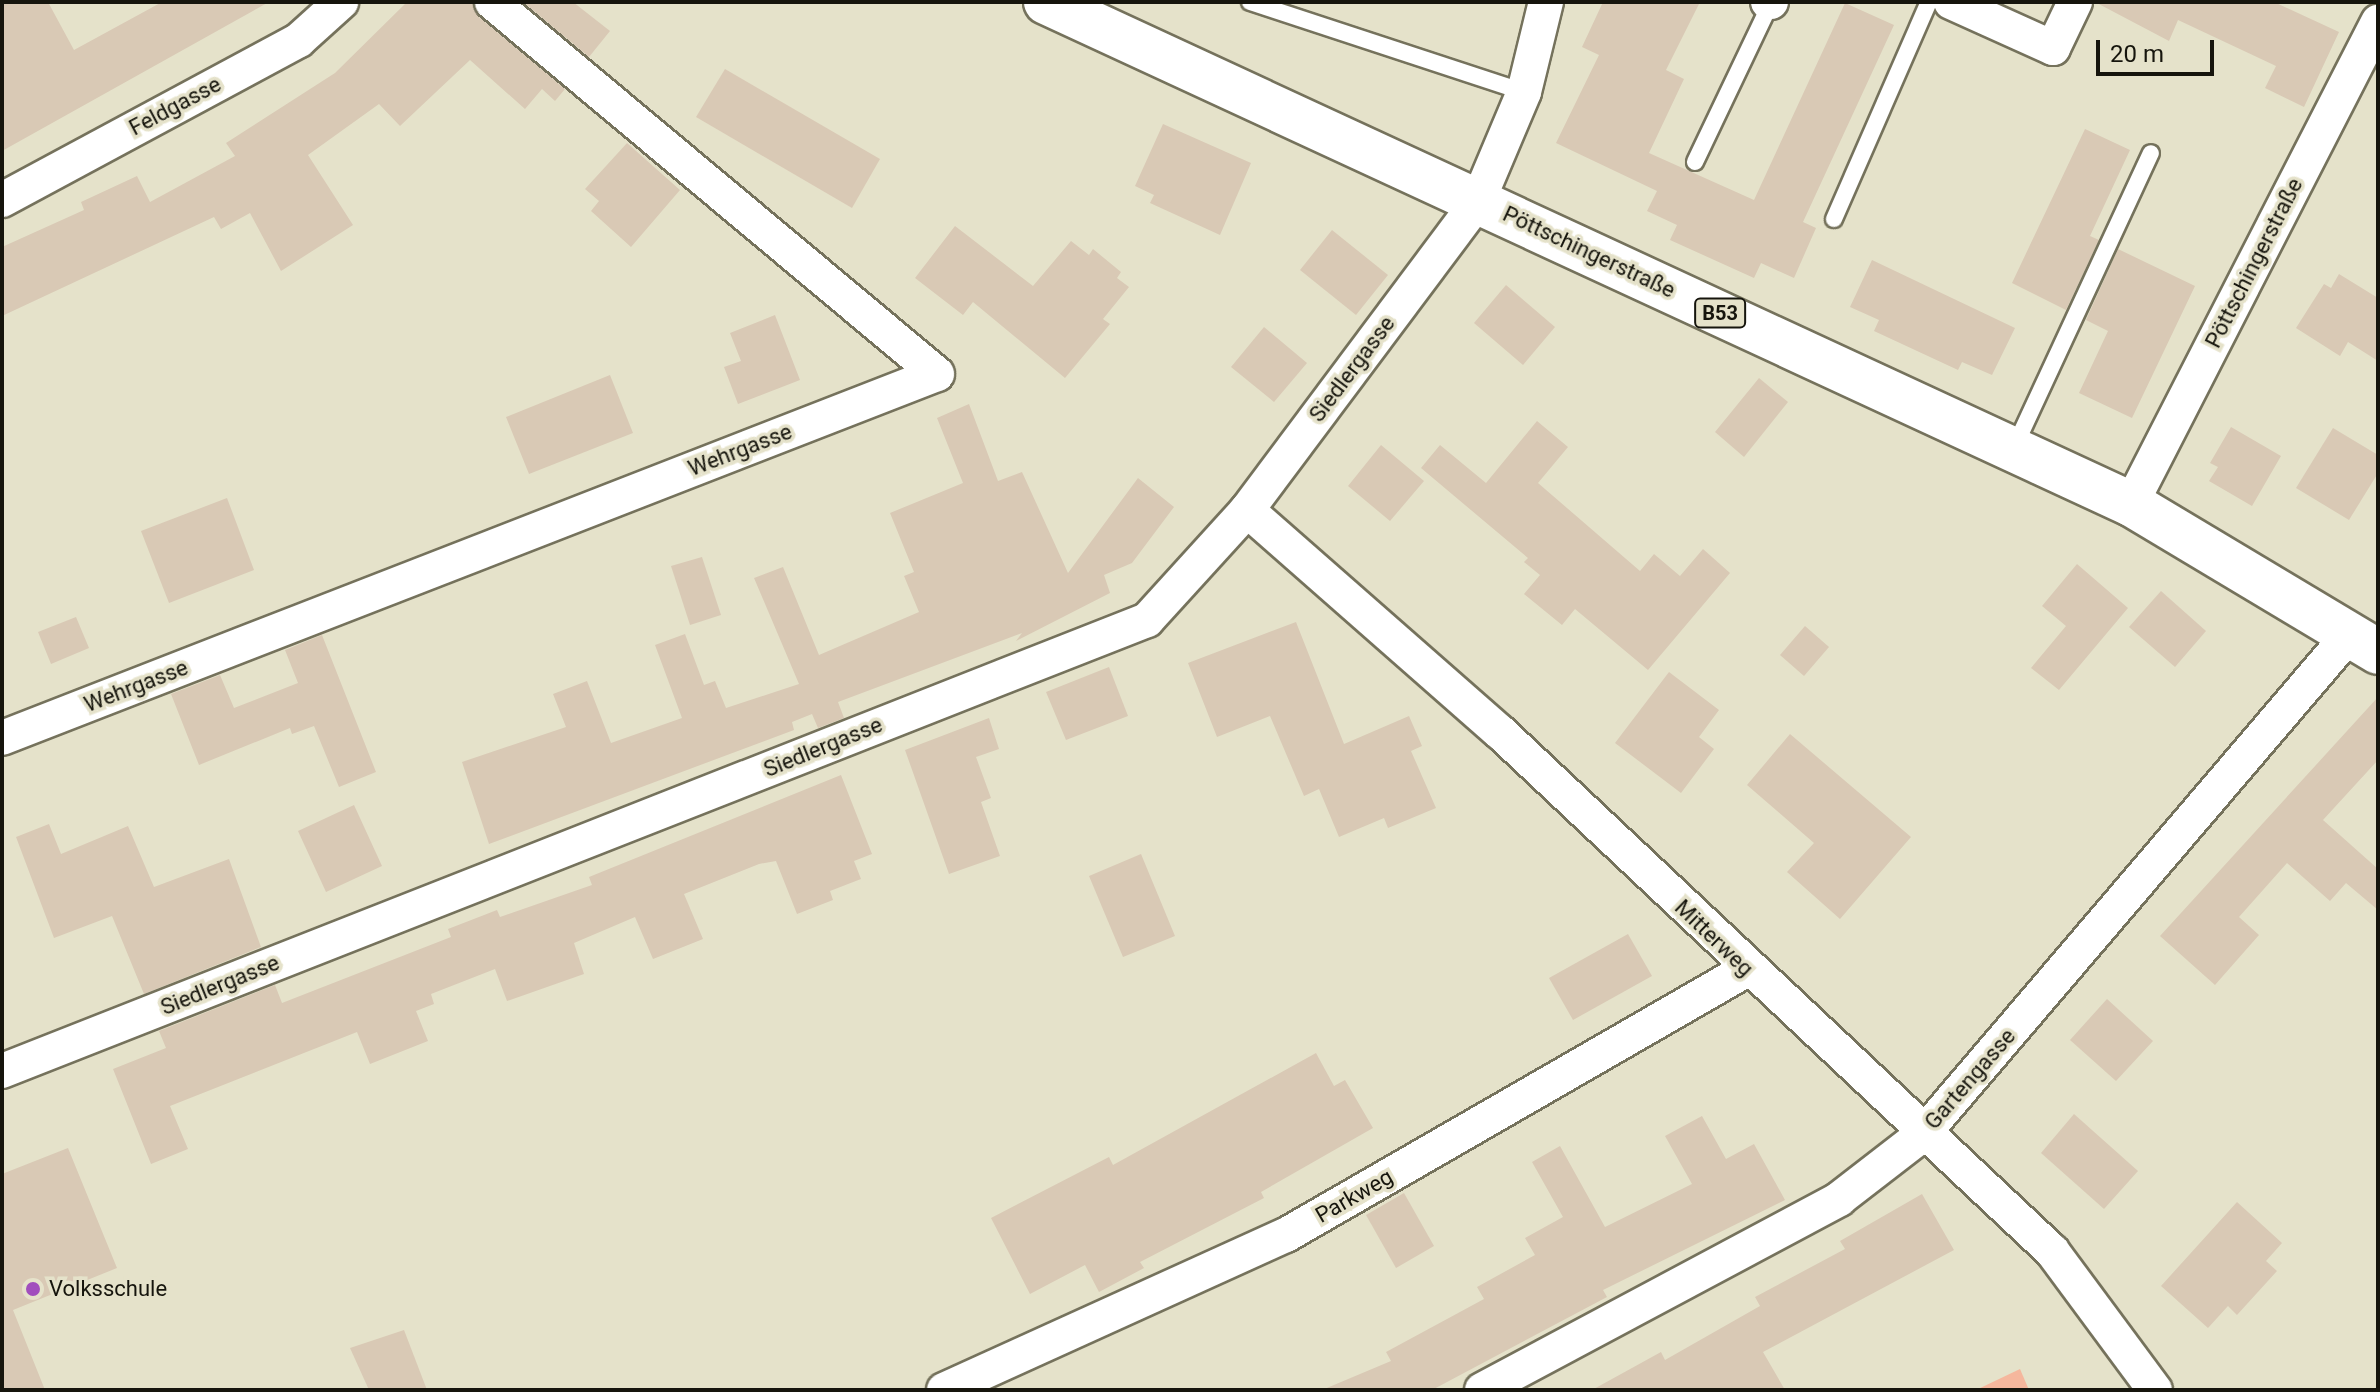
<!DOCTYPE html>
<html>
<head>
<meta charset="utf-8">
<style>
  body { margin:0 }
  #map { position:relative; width:2380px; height:1392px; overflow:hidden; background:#e5e2ca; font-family:Roboto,sans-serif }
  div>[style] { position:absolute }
  .green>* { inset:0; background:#f5b79d }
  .building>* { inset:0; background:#d9c9b5 }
  .roads { filter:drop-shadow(2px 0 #75725c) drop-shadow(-2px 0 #75725c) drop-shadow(0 2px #75725c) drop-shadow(0 -2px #75725c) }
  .lane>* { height:16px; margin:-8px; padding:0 8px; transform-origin:8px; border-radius:8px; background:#fff }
  .street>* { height:34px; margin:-17px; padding:0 17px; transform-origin:17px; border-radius:17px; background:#fff }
  .primary>* { height:44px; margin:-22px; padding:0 22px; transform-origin:22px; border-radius:22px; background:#fff }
  .dots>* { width:22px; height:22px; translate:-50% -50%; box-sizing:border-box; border:4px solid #e5e2ca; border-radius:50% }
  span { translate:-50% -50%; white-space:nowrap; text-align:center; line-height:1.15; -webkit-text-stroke:7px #e5e2ca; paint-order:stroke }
  .shield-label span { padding:2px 6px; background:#e5e2ca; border:2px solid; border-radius:6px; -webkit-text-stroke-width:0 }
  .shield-label { font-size:20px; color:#16150d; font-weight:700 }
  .street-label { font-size:22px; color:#16150d }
  .poi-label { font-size:22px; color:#16150d }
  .left { translate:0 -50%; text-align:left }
  .frame { position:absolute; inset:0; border:4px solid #16150d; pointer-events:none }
  .scale { position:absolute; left:2096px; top:40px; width:118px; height:36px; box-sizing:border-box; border:4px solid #16150d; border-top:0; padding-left:10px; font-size:24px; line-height:28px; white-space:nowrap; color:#16150d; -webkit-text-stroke:6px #e5e2ca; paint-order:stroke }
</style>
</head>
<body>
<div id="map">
  <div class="green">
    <div style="clip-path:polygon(2020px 1369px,2029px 1390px,1976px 1390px)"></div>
  </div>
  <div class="building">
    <div style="clip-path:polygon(2px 2px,48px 2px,74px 50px,162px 2px,269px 2px,2px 151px)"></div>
    <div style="clip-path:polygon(407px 2px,472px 2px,479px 17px,565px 89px,555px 101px,542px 89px,525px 109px,470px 60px,400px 126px,379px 104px,308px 155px,353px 225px,281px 271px,250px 213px,221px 229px,214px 217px,2px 316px,2px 247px,84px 210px,81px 202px,137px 176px,150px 202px,235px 156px,226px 143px,335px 73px)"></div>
    <div style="clip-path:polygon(523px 2px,573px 2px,610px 31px,589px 57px)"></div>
    <div style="clip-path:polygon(1603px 2px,1700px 2px,1666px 70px,1684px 79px,1649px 153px,1754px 200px,1845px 3px,1894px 25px,1803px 222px,1816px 228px,1794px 278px,1761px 263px,1754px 278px,1670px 240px,1677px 225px,1647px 211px,1657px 191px,1556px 143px,1599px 55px,1582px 47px)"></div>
    <div style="clip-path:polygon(2095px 2px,2274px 2px,2339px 32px,2304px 107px,2265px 88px,2276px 66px,2178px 20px,2169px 41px)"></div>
    <div style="clip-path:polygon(725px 69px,880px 159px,852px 208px,696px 117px)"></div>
    <div style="clip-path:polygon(1163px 124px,1251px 163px,1220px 235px,1150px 203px,1154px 195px,1135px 186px)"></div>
    <div style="clip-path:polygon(2085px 129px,2130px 150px,2090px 236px,2099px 240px,2066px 310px,2012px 283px)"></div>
    <div style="clip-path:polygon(627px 143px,680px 190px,631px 247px,591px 211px,599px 201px,585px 189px)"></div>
    <div style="clip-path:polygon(955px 226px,1033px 286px,1071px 241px,1089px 255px,1093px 249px,1121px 272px,1117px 278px,1129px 287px,1103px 319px,1110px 324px,1065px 378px,973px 302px,963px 315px,915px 278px)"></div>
    <div style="clip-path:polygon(1332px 230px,1388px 275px,1356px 315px,1300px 270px)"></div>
    <div style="clip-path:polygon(2118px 249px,2195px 286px,2132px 418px,2079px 393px,2108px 331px,2086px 320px)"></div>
    <div style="clip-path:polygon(1872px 260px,2015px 328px,1992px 375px,1962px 362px,1958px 370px,1874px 331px,1879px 320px,1850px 307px)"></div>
    <div style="clip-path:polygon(2339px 274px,2378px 298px,2378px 361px,2348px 342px,2340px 356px,2296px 328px,2324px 284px,2331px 288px)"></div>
    <div style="clip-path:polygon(1506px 285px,1555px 327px,1523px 365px,1474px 323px)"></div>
    <div style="clip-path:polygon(775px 315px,800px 380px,738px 404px,724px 367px,741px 361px,730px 333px)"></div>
    <div style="clip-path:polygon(1264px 327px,1307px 363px,1274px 402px,1231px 367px)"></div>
    <div style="clip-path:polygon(610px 375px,633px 433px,529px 474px,506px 417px)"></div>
    <div style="clip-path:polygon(1759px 378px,1788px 402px,1744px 457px,1715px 432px)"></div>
    <div style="clip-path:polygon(969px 404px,998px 481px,1022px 472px,1068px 573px,1138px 478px,1174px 507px,1132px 563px,1104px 575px,1110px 593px,1016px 641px,1022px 633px,838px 702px,844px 718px,818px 728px,812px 714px,792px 722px,794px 730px,489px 844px,462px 762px,566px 727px,553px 694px,587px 681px,611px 743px,682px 718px,655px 645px,685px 634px,704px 685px,715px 681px,726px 708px,799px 684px,754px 578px,783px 567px,819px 655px,919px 612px,904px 576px,914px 572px,890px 513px,963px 483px,937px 418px)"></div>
    <div style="clip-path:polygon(1537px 421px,1568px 447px,1538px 483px,1640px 571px,1654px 554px,1680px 576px,1703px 549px,1730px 573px,1648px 670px,1575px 609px,1562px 625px,1524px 594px,1540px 575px,1524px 562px,1528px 558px,1421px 468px,1440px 445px,1486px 483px)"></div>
    <div style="clip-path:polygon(2231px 427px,2281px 456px,2252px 506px,2209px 481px,2218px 467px,2210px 463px)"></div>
    <div style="clip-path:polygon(2333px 428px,2378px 455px,2378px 473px,2349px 520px,2296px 488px)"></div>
    <div style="clip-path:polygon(1381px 445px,1424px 481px,1390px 521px,1348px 486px)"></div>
    <div style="clip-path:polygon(227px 498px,254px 570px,169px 603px,141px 531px)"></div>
    <div style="clip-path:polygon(702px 557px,721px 615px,690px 625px,671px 566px)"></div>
    <div style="clip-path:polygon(2077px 564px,2128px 608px,2059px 690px,2031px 668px,2066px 626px,2042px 606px)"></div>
    <div style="clip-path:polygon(2161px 591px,2206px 631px,2175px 667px,2129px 627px)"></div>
    <div style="clip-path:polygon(76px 617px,89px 648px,51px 664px,38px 632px)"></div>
    <div style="clip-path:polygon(1296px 622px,1344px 744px,1409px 716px,1422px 746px,1411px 751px,1436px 808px,1388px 828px,1384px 818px,1339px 837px,1319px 789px,1304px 796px,1270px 716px,1217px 737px,1188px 663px)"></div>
    <div style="clip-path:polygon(1805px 626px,1829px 647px,1804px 676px,1780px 655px)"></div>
    <div style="clip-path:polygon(322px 635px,376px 772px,339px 787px,314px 726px,292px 734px,290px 728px,199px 765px,171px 694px,220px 675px,234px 708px,298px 683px,285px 650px)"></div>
    <div style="clip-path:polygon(1109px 667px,1128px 716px,1066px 740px,1046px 692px)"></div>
    <div style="clip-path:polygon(1669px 672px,1719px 710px,1699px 737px,1714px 749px,1681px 793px,1615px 743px)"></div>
    <div style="clip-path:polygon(2378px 697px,2378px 760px,2323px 820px,2378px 869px,2378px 910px,2346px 883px,2330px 901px,2287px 863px,2239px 917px,2259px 935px,2215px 985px,2160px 936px)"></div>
    <div style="clip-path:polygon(989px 718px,999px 749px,976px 757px,991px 798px,981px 802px,1000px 856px,949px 874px,905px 750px)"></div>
    <div style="clip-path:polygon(1790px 734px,1911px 837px,1840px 919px,1787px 872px,1814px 843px,1747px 785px)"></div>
    <div style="clip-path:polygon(841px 775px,872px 854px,854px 861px,861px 879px,830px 891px,833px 900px,797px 914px,776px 861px,759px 864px,684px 894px,703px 939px,653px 959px,635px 917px,574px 943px,584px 974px,507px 1001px,495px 969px,431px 994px,434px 1004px,416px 1011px,428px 1041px,370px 1064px,357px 1032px,170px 1106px,188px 1149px,151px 1164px,113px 1069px,166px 1048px,159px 1031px,275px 985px,282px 1003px,451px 937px,448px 929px,497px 910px,500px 917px,592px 885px,589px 877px)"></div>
    <div style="clip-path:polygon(354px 805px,382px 866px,326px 892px,298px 831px)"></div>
    <div style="clip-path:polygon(49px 824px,61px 854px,128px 826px,154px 887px,229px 859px,261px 947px,144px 994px,112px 916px,54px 938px,16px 837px)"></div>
    <div style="clip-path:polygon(1141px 854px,1175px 936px,1123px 957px,1089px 876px)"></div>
    <div style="clip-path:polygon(1628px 934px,1652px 976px,1573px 1020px,1549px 978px)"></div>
    <div style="clip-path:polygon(2107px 999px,2153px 1041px,2116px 1081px,2070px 1040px)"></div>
    <div style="clip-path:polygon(1316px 1053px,1334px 1086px,1345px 1080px,1373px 1128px,1261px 1192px,1264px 1198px,1140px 1262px,1144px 1268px,1099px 1292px,1085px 1265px,1030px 1294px,991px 1218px,1109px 1157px,1113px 1165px)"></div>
    <div style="clip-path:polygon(2074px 1114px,2138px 1171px,2104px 1209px,2041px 1153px)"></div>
    <div style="clip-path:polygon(1702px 1116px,1726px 1159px,1754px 1144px,1785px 1200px,1603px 1290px,1607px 1297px,1432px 1390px,1322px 1390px,1391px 1361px,1386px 1352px,1484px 1299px,1477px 1287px,1535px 1255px,1525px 1238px,1563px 1217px,1532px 1162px,1560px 1146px,1605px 1227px,1692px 1184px,1665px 1136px)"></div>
    <div style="clip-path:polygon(68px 1148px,117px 1268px,13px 1310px,45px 1390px,2px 1390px,2px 1174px)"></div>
    <div style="clip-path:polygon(1404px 1193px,1434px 1246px,1396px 1268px,1366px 1215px)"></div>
    <div style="clip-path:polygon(1922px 1194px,1954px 1250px,1763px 1352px,1785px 1390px,1592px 1390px,1661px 1352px,1665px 1360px,1760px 1306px,1755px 1297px,1845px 1249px,1840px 1241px)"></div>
    <div style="clip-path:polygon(2237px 1202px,2282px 1243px,2266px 1261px,2277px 1271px,2237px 1315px,2228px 1306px,2208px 1328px,2161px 1286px)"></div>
    <div style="clip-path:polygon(404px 1330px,427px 1390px,369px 1390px,350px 1348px)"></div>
  </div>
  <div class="roads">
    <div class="lane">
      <div style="left:1250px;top:2px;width:288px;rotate:18.2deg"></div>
      <div style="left:1695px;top:162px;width:176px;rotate:-64.5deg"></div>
      <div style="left:1834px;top:219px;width:237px;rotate:-66.4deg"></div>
      <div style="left:2014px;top:448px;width:325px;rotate:-65.1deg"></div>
    </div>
    <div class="street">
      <div style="left:1768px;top:2px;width:3px"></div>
      <div style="left:1951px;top:2px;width:112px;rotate:24.3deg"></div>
      <div style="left:2053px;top:48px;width:51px;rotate:-64.4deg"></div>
      <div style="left:2px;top:200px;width:337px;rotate:-28.3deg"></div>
      <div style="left:299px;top:40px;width:57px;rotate:-42.1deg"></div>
      <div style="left:2131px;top:504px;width:542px;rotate:-62.87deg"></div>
      <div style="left:1247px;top:510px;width:337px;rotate:41.3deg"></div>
      <div style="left:1500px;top:732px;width:758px;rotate:43.24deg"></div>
      <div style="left:2052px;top:1251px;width:173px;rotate:53.5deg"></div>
      <div style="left:2px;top:738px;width:1003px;rotate:-21.27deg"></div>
      <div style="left:937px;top:374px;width:580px;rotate:-140.11deg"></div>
      <div style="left:2px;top:1071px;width:1231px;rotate:-21.5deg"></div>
      <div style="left:1147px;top:620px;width:149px;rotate:-47.7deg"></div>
      <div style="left:1247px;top:510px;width:386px;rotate:-53.2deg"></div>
      <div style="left:1478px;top:201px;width:118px;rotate:-67.1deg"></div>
      <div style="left:1524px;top:92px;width:93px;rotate:-76.3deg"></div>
      <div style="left:944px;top:1390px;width:375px;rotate:-24.4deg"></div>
      <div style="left:1286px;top:1235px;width:531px;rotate:-29.95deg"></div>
      <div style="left:1482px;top:1390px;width:405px;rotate:-28.1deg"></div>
      <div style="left:1839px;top:1199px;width:106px;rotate:-37.7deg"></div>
      <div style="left:1923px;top:1134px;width:656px;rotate:-49.51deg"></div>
    </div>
    <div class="primary">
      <div style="left:1046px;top:2px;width:1196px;rotate:24.83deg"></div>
      <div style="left:2131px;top:504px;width:288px;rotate:30.9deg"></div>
    </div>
  </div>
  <div class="dots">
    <div style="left:33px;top:1289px;background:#a14ebd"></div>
  </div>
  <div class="shield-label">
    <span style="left:1720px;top:313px">B53</span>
  </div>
  <div class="street-label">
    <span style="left:175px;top:106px;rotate:-28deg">Feldgasse</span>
    <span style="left:1589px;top:252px;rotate:25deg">Pöttschingerstraße</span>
    <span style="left:2254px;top:263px;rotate:-63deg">Pöttschingerstraße</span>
    <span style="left:1352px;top:369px;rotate:-53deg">Siedlergasse</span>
    <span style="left:740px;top:450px;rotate:-21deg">Wehrgasse</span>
    <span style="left:136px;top:686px;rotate:-21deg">Wehrgasse</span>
    <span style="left:823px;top:747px;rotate:-22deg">Siedlergasse</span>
    <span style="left:1714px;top:938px;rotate:44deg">Mitterweg</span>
    <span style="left:220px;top:985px;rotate:-22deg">Siedlergasse</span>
    <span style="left:1970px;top:1079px;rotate:-49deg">Gartengasse</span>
    <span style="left:1354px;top:1196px;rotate:-30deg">Parkweg</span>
  </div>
  <div class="poi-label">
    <span class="left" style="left:49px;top:1289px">Volksschule</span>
  </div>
  <div class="frame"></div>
  <div class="scale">20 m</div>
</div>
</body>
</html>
